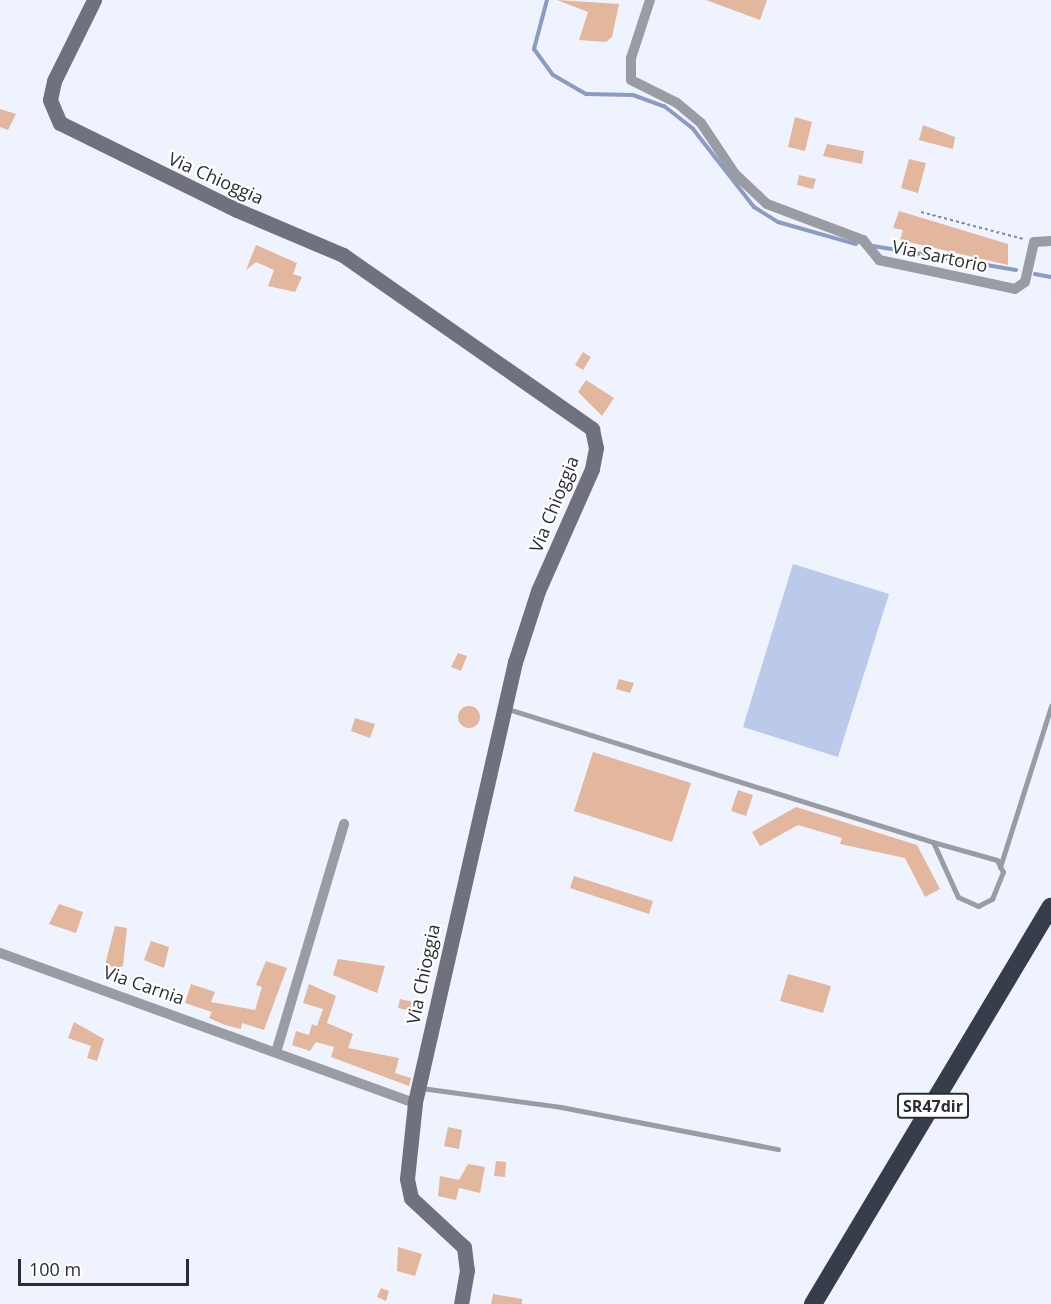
<!DOCTYPE html>
<html>
<head>
<meta charset="utf-8">
<style>
  body { margin:0 }
  #map { position:relative; width:1051px; height:1304px; overflow:hidden; background:#eef3fe; font-family:"Open Sans",sans-serif }
  div>[style] { position:absolute }
  .green>* { inset:0; background:#bbc9eb }
  .stream>* { height:4px; margin:-2px; padding:0 2px; transform-origin:2px; border-radius:2px; background:#8c9bc3 }
  .building>* { inset:0; background:#e2b79d }
  .round { border-radius:50% }
  .path>* { height:2px; margin-top:-1px; transform-origin:0; background:repeating-linear-gradient(90deg,#888c95 0 3px,transparent 0 6px) }
  .lane>* { height:5px; margin:-2.5px; padding:0 2.5px; transform-origin:2.5px; border-radius:2.5px; background:#999ca3 }
  .street>* { height:10px; margin:-5px; padding:0 5px; transform-origin:5px; border-radius:5px; background:#999ca3 }
  .secondary>* { height:15px; margin:-7.5px; padding:0 7.5px; transform-origin:7.5px; border-radius:7.5px; background:#6e727d }
  .highway>* { height:18px; margin:-9px; padding:0 9px; transform-origin:9px; border-radius:9px; background:#373d4b }
  span { translate:-50% -50%; white-space:nowrap; text-align:center; line-height:1.15; -webkit-text-stroke:4.5px #fff; paint-order:stroke }
  .shield-label span { padding:2px 4px; background:#fff; border:2px solid; border-radius:4px; -webkit-text-stroke-width:0 }
  .shield-label { font-size:16px; color:#2a2d34; font-weight:700 }
  .street-label { font-size:18px; color:#2a2d34 }
  .scale { position:absolute; left:18px; top:1259px; width:171px; height:27px; box-sizing:border-box; border:3px solid #2a2d34; border-top:0; padding-left:8px; font-size:18px; line-height:21px; white-space:nowrap; color:#2a2d34; -webkit-text-stroke:4px #fff; paint-order:stroke }
</style>
</head>
<body>
<div id="map">
  <div class="green">
    <div style="clip-path:polygon(793px 564px,889px 594px,838px 757px,743px 727px)"></div>
  </div>
  <div class="stream">
    <div style="left:547px;top:0;width:51px;rotate:104.9deg"></div>
    <div style="left:534px;top:49px;width:32px;rotate:54deg"></div>
    <div style="left:553px;top:75px;width:38px;rotate:30deg"></div>
    <div style="left:586px;top:94px;width:47px;rotate:1.2deg"></div>
    <div style="left:633px;top:95px;width:33px;rotate:20deg"></div>
    <div style="left:664px;top:106px;width:37px;rotate:38deg"></div>
    <div style="left:693px;top:129px;width:99px;rotate:52deg"></div>
    <div style="left:754px;top:207px;width:28px;rotate:32deg"></div>
    <div style="left:778px;top:222px;width:81px;rotate:15.8deg"></div>
    <div style="left:873px;top:246px;width:145px;rotate:9.5deg"></div>
    <div style="left:1035px;top:274px;width:16px;rotate:11deg"></div>
  </div>
  <div class="building">
    <div style="clip-path:polygon(557px 0,619px 4px,612px 37px,606px 42px,579px 40px,588px 12px)"></div>
    <div style="clip-path:polygon(706px 0,767px 0,760px 20px)"></div>
    <div style="clip-path:polygon(0 109px,16px 114px,8px 130px,0 127px)"></div>
    <div style="clip-path:polygon(795px 117px,812px 122px,805px 151px,788px 147px)"></div>
    <div style="clip-path:polygon(923px 125px,955px 137px,953px 149px,919px 140px)"></div>
    <div style="clip-path:polygon(827px 144px,864px 151px,862px 164px,823px 156px)"></div>
    <div style="clip-path:polygon(909px 159px,926px 163px,918px 193px,901px 188px)"></div>
    <div style="clip-path:polygon(799px 175px,816px 179px,813px 189px,797px 185px)"></div>
    <div style="clip-path:polygon(899px 211px,1008px 244px,1008px 265px,900px 240px,903px 230px,893px 228px)"></div>
    <div style="clip-path:polygon(256px 245px,297px 263px,293px 274px,302px 277px,295px 292px,268px 286px,274px 270px,256px 262px,246px 270px)"></div>
    <div style="clip-path:polygon(583px 352px,591px 357px,583px 370px,575px 365px)"></div>
    <div style="clip-path:polygon(586px 380px,614px 398px,602px 416px,578px 392px)"></div>
    <div style="clip-path:polygon(458px 653px,467px 656px,461px 671px,451px 667px)"></div>
    <div style="clip-path:polygon(619px 679px,634px 683px,630px 693px,616px 689px)"></div>
    <div class="round" style="left:458px;top:706px;width:22px;height:22px"></div>
    <div style="clip-path:polygon(355px 718px,375px 724px,370px 738px,351px 731px)"></div>
    <div style="clip-path:polygon(593px 752px,691px 783px,672px 842px,574px 811px)"></div>
    <div style="clip-path:polygon(738px 790px,753px 795px,746px 816px,731px 811px)"></div>
    <div style="clip-path:polygon(796px 807px,917px 845px,940px 889px,925px 897px,905px 858px,840px 844px,842px 838px,798px 825px,760px 846px,752px 832px)"></div>
    <div style="clip-path:polygon(574px 876px,653px 901px,649px 914px,570px 888px)"></div>
    <div style="clip-path:polygon(59px 904px,83px 912px,76px 933px,49px 924px)"></div>
    <div style="clip-path:polygon(115px 926px,127px 928px,123px 966px,117px 968px,105px 965px)"></div>
    <div style="clip-path:polygon(151px 941px,169px 947px,164px 968px,144px 960px)"></div>
    <div style="clip-path:polygon(338px 959px,385px 966px,377px 993px,333px 975px)"></div>
    <div style="clip-path:polygon(266px 961px,287px 968px,264px 1030px,242px 1023px,241px 1029px,225px 1025px,209px 1018px,212px 1012px,185px 1003px,191px 984px,215px 992px,211px 1002px,255px 1010px,262px 987px,256px 985px)"></div>
    <div style="clip-path:polygon(788px 974px,831px 986px,823px 1013px,780px 1001px)"></div>
    <div style="clip-path:polygon(309px 984px,336px 996px,327px 1023px,353px 1034px,348px 1048px,399px 1058px,395px 1073px,411px 1078px,409px 1086px,331px 1057px,334px 1047px,316px 1042px,310px 1051px,292px 1045px,296px 1031px,309px 1035px,312px 1024px,317px 1026px,323px 1009px,303px 1003px)"></div>
    <div style="clip-path:polygon(400px 999px,418px 1003px,416px 1012px,398px 1008px)"></div>
    <div style="clip-path:polygon(74px 1022px,104px 1039px,97px 1061px,87px 1058px,91px 1046px,68px 1038px)"></div>
    <div style="clip-path:polygon(448px 1127px,462px 1130px,459px 1149px,444px 1146px)"></div>
    <div style="clip-path:polygon(496px 1161px,506px 1162px,505px 1177px,494px 1176px)"></div>
    <div style="clip-path:polygon(468px 1164px,485px 1167px,480px 1193px,459px 1188px,456px 1200px,438px 1196px,440px 1176px,459px 1180px)"></div>
    <div style="clip-path:polygon(398px 1247px,422px 1254px,415px 1276px,397px 1271px)"></div>
    <div style="clip-path:polygon(381px 1288px,389px 1291px,386px 1301px,377px 1297px)"></div>
    <div style="clip-path:polygon(493px 1294px,522px 1299px,522px 1304px,491px 1304px)"></div>
  </div>
  <div class="path">
    <div style="left:921px;top:212px;width:106px;rotate:14.8deg"></div>
  </div>
  <div class="lane">
    <div style="left:505px;top:708px;width:448px;rotate:17.4deg"></div>
    <div style="left:933px;top:842px;width:60px;rotate:65.6deg"></div>
    <div style="left:958px;top:897px;width:22px;rotate:24deg"></div>
    <div style="left:978px;top:906px;width:16px;rotate:-27deg"></div>
    <div style="left:992px;top:899px;width:29px;rotate:-68deg"></div>
    <div style="left:1003px;top:872px;width:13px;rotate:-117deg"></div>
    <div style="left:997px;top:860px;width:66px;rotate:-164.3deg"></div>
    <div style="left:1000px;top:867px;width:169px;rotate:-72.4deg"></div>
    <div style="left:421px;top:1088px;width:141px;rotate:7.7deg"></div>
    <div style="left:561px;top:1107px;width:221px;rotate:11deg"></div>
  </div>
  <div class="street">
    <div style="left:650px;top:0;width:61px;rotate:108.1deg"></div>
    <div style="left:631px;top:58px;width:22px;rotate:90deg"></div>
    <div style="left:631px;top:80px;width:51px;rotate:26.6deg"></div>
    <div style="left:677px;top:103px;width:31px;rotate:40deg"></div>
    <div style="left:701px;top:123px;width:61px;rotate:56.3deg"></div>
    <div style="left:735px;top:174px;width:44px;rotate:43.2deg"></div>
    <div style="left:767px;top:204px;width:103px;rotate:20.6deg"></div>
    <div style="left:863px;top:240px;width:26px;rotate:51deg"></div>
    <div style="left:879px;top:260px;width:139px;rotate:12deg"></div>
    <div style="left:1015px;top:289px;width:12px;rotate:-35deg"></div>
    <div style="left:1025px;top:282px;width:41px;rotate:-77.3deg"></div>
    <div style="left:1034px;top:242px;width:17px;rotate:-3deg"></div>
    <div style="left:0;top:953px;width:441px;rotate:19.9deg"></div>
    <div style="left:277px;top:1049px;width:235px;rotate:-73.4deg"></div>
  </div>
  <div class="secondary">
    <div style="left:94px;top:0;width:90px;rotate:116.3deg"></div>
    <div style="left:54px;top:81px;width:19px;rotate:102deg"></div>
    <div style="left:50px;top:100px;width:25px;rotate:67deg"></div>
    <div style="left:60px;top:123px;width:197px;rotate:26.2deg"></div>
    <div style="left:237px;top:210px;width:115px;rotate:23deg"></div>
    <div style="left:343px;top:255px;width:304px;rotate:34.9deg"></div>
    <div style="left:592px;top:429px;width:19px;rotate:78deg"></div>
    <div style="left:596px;top:448px;width:21px;rotate:101deg"></div>
    <div style="left:592px;top:469px;width:133px;rotate:113.9deg"></div>
    <div style="left:538px;top:591px;width:75px;rotate:107.9deg"></div>
    <div style="left:515px;top:662px;width:452px;rotate:102.8deg"></div>
    <div style="left:415px;top:1103px;width:76px;rotate:96deg"></div>
    <div style="left:407px;top:1179px;width:19px;rotate:78deg"></div>
    <div style="left:411px;top:1198px;width:72px;rotate:42.8deg"></div>
    <div style="left:464px;top:1247px;width:23px;rotate:83deg"></div>
    <div style="left:467px;top:1270px;width:35px;rotate:100deg"></div>
  </div>
  <div class="highway">
    <div style="left:813px;top:1304px;width:463px;rotate:-59.1deg"></div>
  </div>
  <div class="shield-label">
    <span style="left:933px;top:1106px">SR47dir</span>
  </div>
  <div class="street-label">
    <span style="left:216px;top:178px;rotate:24deg">Via Chioggia</span>
    <span style="left:940px;top:256px;rotate:12deg">Via Sartorio</span>
    <span style="left:554px;top:504px;rotate:-68deg">Via Chioggia</span>
    <span style="left:423px;top:974px;rotate:-78deg">Via Chioggia</span>
    <span style="left:144px;top:985px;rotate:19deg">Via Carnia</span>
  </div>
  <div class="scale">100 m</div>
</div>
</body>
</html>
